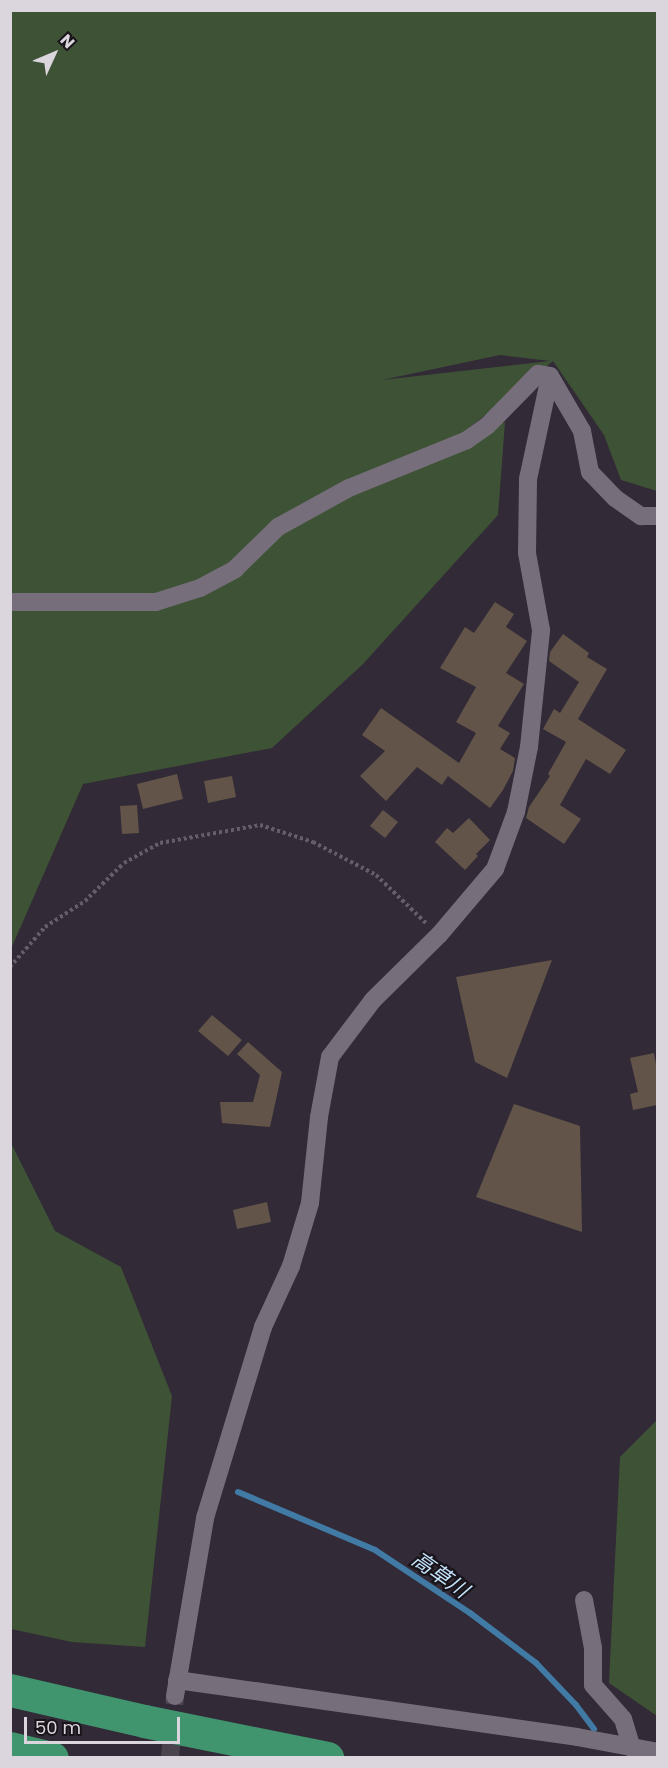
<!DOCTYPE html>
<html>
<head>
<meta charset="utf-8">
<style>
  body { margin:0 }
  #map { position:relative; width:668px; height:1768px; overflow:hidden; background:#322a36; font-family:Poppins,"Noto Sans JP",sans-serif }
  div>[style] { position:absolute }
  .green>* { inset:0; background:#3e5235 }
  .stream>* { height:6px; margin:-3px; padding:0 3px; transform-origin:3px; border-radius:3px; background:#417ba5 }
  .building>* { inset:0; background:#625449 }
  .street-tunnel>* { height:18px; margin-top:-9px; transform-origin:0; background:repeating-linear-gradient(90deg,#4b444f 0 18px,transparent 0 27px) }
  .path>* { height:4px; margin-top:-2px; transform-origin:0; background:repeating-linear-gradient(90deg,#655e69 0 3px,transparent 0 6px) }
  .street>* { height:18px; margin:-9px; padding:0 9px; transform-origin:9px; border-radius:9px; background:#776e7c }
  .highway>* { height:33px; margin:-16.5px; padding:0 16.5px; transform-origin:16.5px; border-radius:16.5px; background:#40956f }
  span { translate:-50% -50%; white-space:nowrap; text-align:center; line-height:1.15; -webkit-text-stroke:4.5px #18141a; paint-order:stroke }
  .water-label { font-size:21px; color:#c5e4fd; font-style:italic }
  .frame { position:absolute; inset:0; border:12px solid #dbd6de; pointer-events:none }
  .north { position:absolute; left:24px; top:24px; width:60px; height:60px; -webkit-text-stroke:4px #18141a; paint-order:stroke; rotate:46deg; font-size:16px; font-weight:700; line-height:24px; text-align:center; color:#dbd6de }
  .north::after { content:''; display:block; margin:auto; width:21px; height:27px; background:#dbd6de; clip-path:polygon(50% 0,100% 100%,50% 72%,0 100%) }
  .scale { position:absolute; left:24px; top:1717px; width:156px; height:27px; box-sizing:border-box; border:3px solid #dbd6de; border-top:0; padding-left:8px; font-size:18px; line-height:21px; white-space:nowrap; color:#dbd6de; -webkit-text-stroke:4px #18141a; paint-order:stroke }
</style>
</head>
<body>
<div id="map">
  <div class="green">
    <div style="clip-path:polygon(evenodd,11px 11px,657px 11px,657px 491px,621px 480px,604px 435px,553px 361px,450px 443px,505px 422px,498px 515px,363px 664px,272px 748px,83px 784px,11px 949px,11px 11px,500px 355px,550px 361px,382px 380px,500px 355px)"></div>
    <div style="clip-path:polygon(10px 1141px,55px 1231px,121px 1267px,172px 1396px,145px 1647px,72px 1642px,11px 1629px)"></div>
    <div style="clip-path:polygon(657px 1420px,657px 1716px,609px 1683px,620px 1457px)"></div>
  </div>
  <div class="stream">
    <div style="left:238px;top:1492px;width:149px;rotate:22.9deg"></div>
    <div style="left:375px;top:1550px;width:114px;rotate:33.6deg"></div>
    <div style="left:470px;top:1613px;width:83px;rotate:37.1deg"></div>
    <div style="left:536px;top:1663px;width:58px;rotate:46.4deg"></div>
    <div style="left:576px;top:1705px;width:30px;rotate:53deg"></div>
  </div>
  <div class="building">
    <div style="clip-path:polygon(495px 602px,514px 614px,506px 627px,527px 641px,506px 673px,524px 684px,498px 726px,510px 733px,500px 749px,515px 758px,513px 771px,503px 790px,490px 808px,448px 776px,442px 785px,417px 767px,386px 801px,360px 776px,385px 751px,362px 735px,381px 708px,459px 763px,476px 733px,456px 722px,476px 687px,440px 668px,465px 627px,474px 633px)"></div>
    <div style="clip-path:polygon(563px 634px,589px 653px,587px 657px,607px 669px,578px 719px,626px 750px,610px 774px,586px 759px,560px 805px,581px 819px,564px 844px,526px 818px,529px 807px,550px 776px,548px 774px,566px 742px,543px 729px,554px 709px,560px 713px,579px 682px,549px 661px,550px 652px)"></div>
    <div style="clip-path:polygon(177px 774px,183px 799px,143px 809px,137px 784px)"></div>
    <div style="clip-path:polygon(232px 776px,236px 797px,208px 803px,204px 781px)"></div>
    <div style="clip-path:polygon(137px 805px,139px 833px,122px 834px,120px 806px)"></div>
    <div style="clip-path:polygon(383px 810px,398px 822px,385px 838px,370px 826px)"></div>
    <div style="clip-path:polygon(469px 818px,490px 840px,476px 854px,478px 856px,465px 870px,435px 842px,447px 828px,453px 833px)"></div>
    <div style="clip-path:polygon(552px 960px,507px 1078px,475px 1062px,456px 977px)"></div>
    <div style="clip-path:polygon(212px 1015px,242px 1040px,228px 1056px,198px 1031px)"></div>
    <div style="clip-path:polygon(248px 1042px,282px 1072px,270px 1127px,222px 1123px,220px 1102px,253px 1102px,260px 1075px,237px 1054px)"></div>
    <div style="clip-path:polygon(654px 1053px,657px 1070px,657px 1105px,633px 1110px,630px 1094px,638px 1092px,630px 1058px)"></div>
    <div style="clip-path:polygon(514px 1104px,580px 1126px,582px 1232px,476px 1197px)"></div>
    <div style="clip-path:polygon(267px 1202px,271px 1222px,237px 1229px,233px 1210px)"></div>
  </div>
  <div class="street-tunnel">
    <div style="left:170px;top:1758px;width:62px;rotate:-85.4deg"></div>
  </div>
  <div class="path">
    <div style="left:10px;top:967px;width:53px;rotate:-48.8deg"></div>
    <div style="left:45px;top:927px;width:48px;rotate:-33deg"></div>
    <div style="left:85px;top:901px;width:54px;rotate:-44.3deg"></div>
    <div style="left:124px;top:863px;width:41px;rotate:-29.1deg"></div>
    <div style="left:160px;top:843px;width:102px;rotate:-10.2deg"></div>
    <div style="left:260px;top:825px;width:56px;rotate:17.8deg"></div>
    <div style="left:313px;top:842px;width:71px;rotate:27.6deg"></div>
    <div style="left:376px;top:875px;width:71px;rotate:43.9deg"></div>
  </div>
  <div class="street">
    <div style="left:10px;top:602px;width:146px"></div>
    <div style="left:156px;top:602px;width:46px;rotate:-17.7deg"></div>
    <div style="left:200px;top:588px;width:40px;rotate:-28deg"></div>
    <div style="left:235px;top:569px;width:60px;rotate:-44.3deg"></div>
    <div style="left:278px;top:527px;width:81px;rotate:-28.8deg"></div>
    <div style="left:349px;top:488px;width:127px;rotate:-22.1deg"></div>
    <div style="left:467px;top:440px;width:24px;rotate:-35deg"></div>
    <div style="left:487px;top:426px;width:73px;rotate:-45.6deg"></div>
    <div style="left:538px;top:374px;width:12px;rotate:9deg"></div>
    <div style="left:550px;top:376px;width:64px;rotate:59.8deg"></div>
    <div style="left:582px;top:431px;width:42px;rotate:79deg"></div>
    <div style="left:590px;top:472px;width:36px;rotate:46deg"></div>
    <div style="left:615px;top:498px;width:32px;rotate:35deg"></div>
    <div style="left:641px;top:516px;width:17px"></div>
    <div style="left:584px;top:1600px;width:49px;rotate:79.4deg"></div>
    <div style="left:593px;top:1648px;width:37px;rotate:90deg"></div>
    <div style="left:593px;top:1685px;width:45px;rotate:48.6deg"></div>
    <div style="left:623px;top:1719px;width:31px;rotate:73deg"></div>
    <div style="left:177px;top:1680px;width:404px;rotate:8.1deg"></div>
    <div style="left:577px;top:1737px;width:82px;rotate:10.5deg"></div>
    <div style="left:175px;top:1696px;width:181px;rotate:-80.4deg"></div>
    <div style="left:205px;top:1518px;width:200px;rotate:-73.1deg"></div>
    <div style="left:263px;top:1327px;width:67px;rotate:-65.3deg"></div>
    <div style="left:291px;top:1266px;width:66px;rotate:-73.2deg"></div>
    <div style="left:310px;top:1203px;width:86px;rotate:-84deg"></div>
    <div style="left:319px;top:1117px;width:61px;rotate:-79.6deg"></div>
    <div style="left:330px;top:1057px;width:71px;rotate:-53deg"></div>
    <div style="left:373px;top:1000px;width:93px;rotate:-44.6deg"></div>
    <div style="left:439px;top:935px;width:87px;rotate:-49.7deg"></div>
    <div style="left:495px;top:869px;width:61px;rotate:-69.8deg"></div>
    <div style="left:516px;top:812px;width:66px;rotate:-78.7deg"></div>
    <div style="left:529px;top:747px;width:118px;rotate:-84.1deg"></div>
    <div style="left:541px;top:630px;width:78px;rotate:-100.3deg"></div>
    <div style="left:527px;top:553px;width:74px;rotate:-89.2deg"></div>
    <div style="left:528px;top:479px;width:105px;rotate:-77.9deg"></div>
  </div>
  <div class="highway">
    <div style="left:10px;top:1690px;width:138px;rotate:13deg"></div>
    <div style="left:144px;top:1721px;width:187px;rotate:11.4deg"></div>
    <div style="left:10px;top:1748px;width:43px;rotate:13.4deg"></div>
  </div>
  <div class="water-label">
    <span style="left:440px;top:1575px;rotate:35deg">高草川</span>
  </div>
  <div class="frame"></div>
  <div class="north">N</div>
  <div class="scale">50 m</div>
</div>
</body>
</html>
